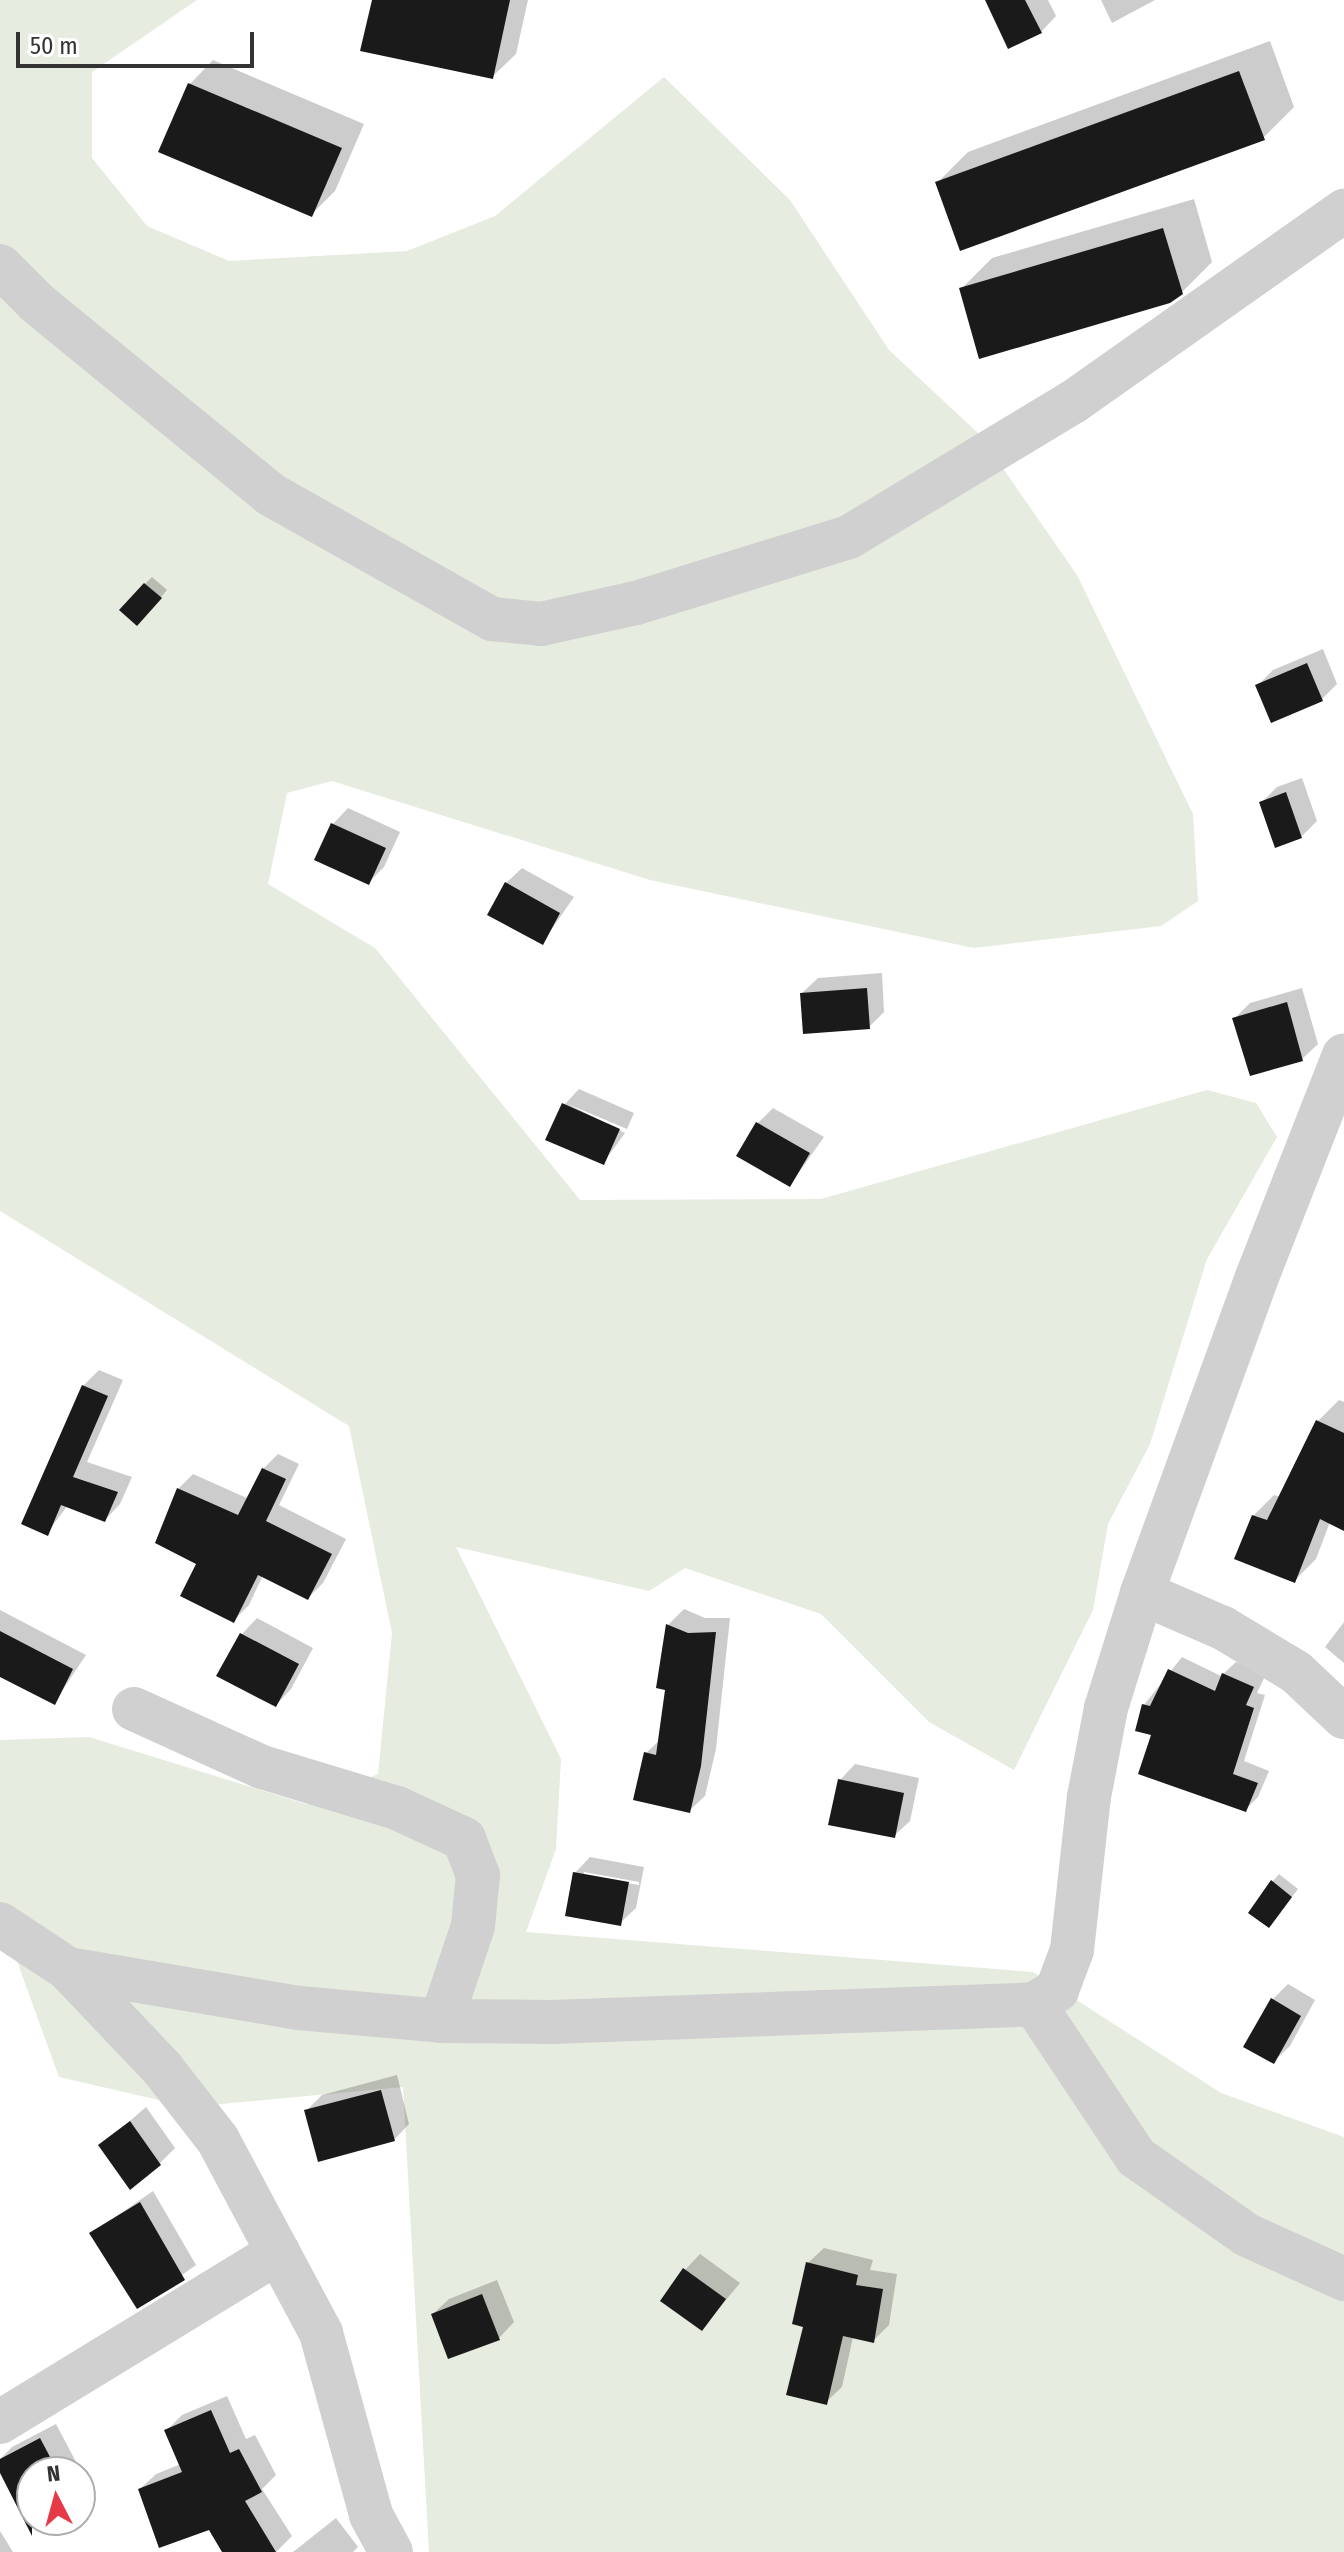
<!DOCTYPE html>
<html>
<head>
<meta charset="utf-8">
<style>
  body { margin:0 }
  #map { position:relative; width:1344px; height:2552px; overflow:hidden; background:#fff; font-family:"Fira Sans Condensed",sans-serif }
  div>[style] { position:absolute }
  .green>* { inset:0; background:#e6ecdf }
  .shadow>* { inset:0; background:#0003 }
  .building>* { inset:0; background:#1a1a1a }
  .minor>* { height:44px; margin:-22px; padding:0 22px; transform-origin:22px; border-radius:22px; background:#d0d0d0 }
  span { translate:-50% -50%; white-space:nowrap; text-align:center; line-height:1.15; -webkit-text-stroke:8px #fff; paint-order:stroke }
  .north { position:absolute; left:16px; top:2456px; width:80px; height:80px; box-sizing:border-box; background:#fff; border:2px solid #adadad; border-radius:50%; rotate:354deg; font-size:22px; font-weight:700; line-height:32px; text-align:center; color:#333 }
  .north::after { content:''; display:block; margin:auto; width:28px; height:36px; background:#e63946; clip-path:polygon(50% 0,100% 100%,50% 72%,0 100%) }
  .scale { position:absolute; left:16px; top:32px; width:238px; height:36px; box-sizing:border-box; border:4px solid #333; border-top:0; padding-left:10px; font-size:24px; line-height:28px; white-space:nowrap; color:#333; -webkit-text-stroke:6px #fff; paint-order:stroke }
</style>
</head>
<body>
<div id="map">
  <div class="green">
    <div style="clip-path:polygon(0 0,197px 0,92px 72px,92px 158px,147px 226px,229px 261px,407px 251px,495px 216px,664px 77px,790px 200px,889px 350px,979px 434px,1077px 575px,1193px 814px,1198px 901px,1161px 926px,974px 948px,650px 880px,332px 781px,287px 793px,268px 884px,375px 948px,580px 1200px,821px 1199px,1207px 1090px,1256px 1103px,1277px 1137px,1207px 1259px,1150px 1444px,1108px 1524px,1093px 1610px,1014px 1770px,929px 1722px,821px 1614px,685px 1568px,649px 1591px,456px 1547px,561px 1759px,556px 1849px,526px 1932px,1033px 1972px,1221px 2093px,1344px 2137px,1344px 2552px,429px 2552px,403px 2087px,189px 2107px,59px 2077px,0 1914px,0 1740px,89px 1737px,306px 1804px,378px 1774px,392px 1633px,349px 1426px,0 1211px)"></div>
  </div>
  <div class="shadow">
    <div style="clip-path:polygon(374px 0,528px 0,516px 54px,492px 77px)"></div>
    <div style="clip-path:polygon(987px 0,1048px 0,1056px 16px,1041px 32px)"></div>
    <div style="clip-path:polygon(1101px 0,1155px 0,1112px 23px)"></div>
    <div style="clip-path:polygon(1270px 41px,1294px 107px,1263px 138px,937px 183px,968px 152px)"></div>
    <div style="clip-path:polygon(213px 60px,364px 124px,335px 191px,311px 215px,161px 151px,190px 84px)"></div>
    <div style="clip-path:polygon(1194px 199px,1212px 262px,1181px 293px,961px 289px,992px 258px)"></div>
    <div style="clip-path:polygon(152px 577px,167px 590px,145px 616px,145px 584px)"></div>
    <div style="clip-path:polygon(1323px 649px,1337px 684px,1322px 699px,1257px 686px,1273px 670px)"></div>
    <div style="clip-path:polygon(1302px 778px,1317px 821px,1301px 837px,1262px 802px,1277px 787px)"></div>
    <div style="clip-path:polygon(348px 808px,400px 832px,384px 867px,369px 882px,333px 824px)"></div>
    <div style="clip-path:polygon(522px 868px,574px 897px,542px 943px,506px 883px)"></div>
    <div style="clip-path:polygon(882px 973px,884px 1012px,869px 1027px,802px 993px,818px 978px)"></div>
    <div style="clip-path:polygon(1302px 988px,1318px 1044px,1302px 1059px,1235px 1018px,1250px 1003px)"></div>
    <div style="clip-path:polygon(579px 1089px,634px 1113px,627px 1129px,568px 1104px,625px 1133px,603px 1163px,564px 1105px)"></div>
    <div style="clip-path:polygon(773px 1108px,824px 1137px,790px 1185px,757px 1124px)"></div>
    <div style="clip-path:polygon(99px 1370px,123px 1380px,87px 1462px,132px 1477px,120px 1504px,105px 1520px,68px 1505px,47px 1533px,83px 1386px)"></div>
    <div style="clip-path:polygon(1339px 1400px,1344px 1402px,1344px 1528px,1330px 1522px,1316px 1559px,1295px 1580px,1253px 1516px,1274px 1495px,1281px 1497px,1318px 1421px)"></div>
    <div style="clip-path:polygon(278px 1454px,299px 1464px,279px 1505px,346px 1539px,323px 1583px,308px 1598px,263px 1575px,249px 1605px,234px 1620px,199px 1563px,178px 1489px,193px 1474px,249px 1499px,263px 1469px)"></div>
    <div style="clip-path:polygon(684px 1609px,705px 1618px,730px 1618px,716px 1749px,705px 1796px,689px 1811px,646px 1753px,660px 1740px,667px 1688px,658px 1686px,668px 1625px)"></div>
    <div style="clip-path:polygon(0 1610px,86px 1655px,54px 1703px,0 1675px)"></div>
    <div style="clip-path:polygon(257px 1618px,313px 1648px,291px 1689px,276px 1705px,219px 1675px,242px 1634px)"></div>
    <div style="clip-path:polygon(1344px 1622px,1344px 1663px,1325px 1647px)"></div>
    <div style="clip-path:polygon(1182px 1657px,1221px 1676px,1236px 1662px,1266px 1674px,1257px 1693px,1265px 1695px,1244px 1761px,1269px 1771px,1258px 1797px,1245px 1810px,1154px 1734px,1144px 1705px)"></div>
    <div style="clip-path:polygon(855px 1764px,919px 1778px,910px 1821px,894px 1836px,840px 1780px)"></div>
    <div style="clip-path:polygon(evenodd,590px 1857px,644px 1867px,636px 1908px,620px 1923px,575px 1873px,590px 1857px,584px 1872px,639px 1882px,639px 1885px,584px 1876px,584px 1872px)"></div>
    <div style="clip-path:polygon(1279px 1874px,1298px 1889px,1276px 1918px,1272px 1882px)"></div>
    <div style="clip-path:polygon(1288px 1984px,1315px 2000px,1290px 2046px,1274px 2061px,1272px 2000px)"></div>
    <div style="clip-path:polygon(397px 2075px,409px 2124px,394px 2140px,306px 2111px,322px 2095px)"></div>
    <div style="clip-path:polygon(146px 2107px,175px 2148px,159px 2164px,101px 2146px)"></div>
    <div style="clip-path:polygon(153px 2191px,196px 2265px,138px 2306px,92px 2233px)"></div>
    <div style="clip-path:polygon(824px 2248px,873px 2260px,870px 2270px,897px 2274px,889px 2325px,873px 2341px,853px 2337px,842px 2387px,826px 2402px,808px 2263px)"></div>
    <div style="clip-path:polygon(700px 2254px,740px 2283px,702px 2329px,685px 2270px)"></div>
    <div style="clip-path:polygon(497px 2280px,514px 2322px,499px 2338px,433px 2314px,449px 2299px)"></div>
    <div style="clip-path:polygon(227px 2396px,246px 2439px,255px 2435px,276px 2475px,262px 2489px,292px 2536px,276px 2552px,225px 2552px,210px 2528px,140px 2489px,156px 2474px,181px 2464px,166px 2431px,182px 2415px)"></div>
    <div style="clip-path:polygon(56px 2424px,84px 2477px,80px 2481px,80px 2472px,32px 2472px,32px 2511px,0 2469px,0 2459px,12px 2447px)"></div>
    <div style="clip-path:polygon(336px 2518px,358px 2547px,353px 2552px,293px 2552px)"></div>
    <div style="clip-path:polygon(0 2531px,13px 2552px,0 2552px)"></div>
  </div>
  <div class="building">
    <div style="clip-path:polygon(372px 0,510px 0,493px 79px,360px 51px)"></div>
    <div style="clip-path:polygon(985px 0,1025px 0,1042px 33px,1008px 49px)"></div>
    <div style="clip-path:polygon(1239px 71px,1265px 140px,960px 251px,935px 182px)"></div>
    <div style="clip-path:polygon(188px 83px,342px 148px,312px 217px,158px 152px)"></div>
    <div style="clip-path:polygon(1163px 228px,1183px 294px,1170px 303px,979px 359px,959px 288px)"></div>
    <div style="clip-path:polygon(144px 583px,162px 598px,137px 626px,119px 610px)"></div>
    <div style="clip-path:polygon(1307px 663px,1323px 701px,1271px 723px,1255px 685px)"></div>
    <div style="clip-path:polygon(1286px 792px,1302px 838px,1275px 848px,1259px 802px)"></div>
    <div style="clip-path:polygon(331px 823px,386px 848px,369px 885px,314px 860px)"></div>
    <div style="clip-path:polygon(505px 882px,560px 913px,543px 945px,487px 915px)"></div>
    <div style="clip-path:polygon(867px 988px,870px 1029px,803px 1034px,800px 993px)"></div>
    <div style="clip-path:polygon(1287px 1002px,1303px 1061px,1250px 1076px,1232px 1018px)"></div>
    <div style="clip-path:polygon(562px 1103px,620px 1129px,604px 1165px,545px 1140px)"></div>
    <div style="clip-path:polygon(756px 1122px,810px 1153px,790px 1187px,736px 1156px)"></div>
    <div style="clip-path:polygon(82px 1385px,108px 1396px,73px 1477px,118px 1492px,105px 1522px,61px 1505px,48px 1536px,21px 1524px)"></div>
    <div style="clip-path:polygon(1316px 1420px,1344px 1433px,1344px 1531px,1320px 1519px,1295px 1583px,1234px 1559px,1252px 1515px,1267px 1520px)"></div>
    <div style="clip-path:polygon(262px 1468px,286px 1479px,266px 1521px,332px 1554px,308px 1600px,258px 1575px,234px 1623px,180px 1596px,196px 1564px,155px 1543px,177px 1488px,238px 1515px)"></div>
    <div style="clip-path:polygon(666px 1624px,688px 1633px,716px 1632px,701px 1766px,690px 1813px,633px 1800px,644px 1752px,656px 1755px,665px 1690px,656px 1688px)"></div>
    <div style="clip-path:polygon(0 1631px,73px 1669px,55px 1705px,0 1677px)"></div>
    <div style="clip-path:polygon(240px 1633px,299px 1664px,276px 1707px,216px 1676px)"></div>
    <div style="clip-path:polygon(1168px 1669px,1215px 1691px,1222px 1673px,1254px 1687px,1246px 1705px,1254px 1708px,1233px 1774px,1258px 1783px,1246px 1812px,1138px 1774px,1151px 1735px,1135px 1731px,1142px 1704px,1150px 1706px)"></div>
    <div style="clip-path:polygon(838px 1779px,904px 1793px,895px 1838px,828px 1825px)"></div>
    <div style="clip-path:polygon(573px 1872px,629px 1882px,621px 1926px,565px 1916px)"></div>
    <div style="clip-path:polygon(1271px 1880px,1292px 1897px,1269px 1928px,1248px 1913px)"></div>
    <div style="clip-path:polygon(1271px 1998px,1301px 2016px,1274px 2064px,1243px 2047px)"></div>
    <div style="clip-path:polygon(381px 2090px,395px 2141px,318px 2162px,304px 2110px)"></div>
    <div style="clip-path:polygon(130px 2121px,161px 2165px,130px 2190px,98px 2145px)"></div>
    <div style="clip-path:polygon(140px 2202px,185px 2280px,137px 2309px,89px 2233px)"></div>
    <div style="clip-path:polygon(806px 2262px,858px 2275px,856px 2285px,883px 2289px,874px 2343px,843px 2336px,827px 2405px,786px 2395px,803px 2327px,792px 2324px)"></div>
    <div style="clip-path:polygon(683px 2268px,726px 2299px,702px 2331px,660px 2301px)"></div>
    <div style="clip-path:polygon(482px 2294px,500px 2340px,448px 2359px,431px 2314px)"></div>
    <div style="clip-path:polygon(211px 2410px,230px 2453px,239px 2449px,262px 2492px,245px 2501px,276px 2552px,222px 2552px,209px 2530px,159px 2548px,138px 2489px,182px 2472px,164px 2430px)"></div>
    <div style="clip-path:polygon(40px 2438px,58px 2472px,32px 2472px,32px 2536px,0 2473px,0 2459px)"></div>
  </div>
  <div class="minor">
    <div style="left:0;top:266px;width:52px;rotate:45deg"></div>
    <div style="left:37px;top:303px;width:301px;rotate:39.3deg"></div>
    <div style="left:270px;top:494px;width:255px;rotate:29.4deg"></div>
    <div style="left:492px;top:619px;width:49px;rotate:5.8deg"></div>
    <div style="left:541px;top:624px;width:97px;rotate:-12.5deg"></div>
    <div style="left:636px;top:603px;width:223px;rotate:-17.2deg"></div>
    <div style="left:849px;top:537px;width:262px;rotate:-31.1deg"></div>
    <div style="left:1073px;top:402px;width:332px;rotate:-35.2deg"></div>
    <div style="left:1142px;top:1593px;width:88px;rotate:23.4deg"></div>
    <div style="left:1223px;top:1628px;width:85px;rotate:31.1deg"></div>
    <div style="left:1296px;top:1672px;width:66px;rotate:43.2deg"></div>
    <div style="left:134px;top:1709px;width:141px;rotate:24.4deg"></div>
    <div style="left:262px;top:1767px;width:141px;rotate:16.9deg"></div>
    <div style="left:397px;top:1808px;width:74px;rotate:24.8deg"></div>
    <div style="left:464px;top:1839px;width:39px;rotate:69deg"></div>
    <div style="left:478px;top:1875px;width:51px;rotate:95.6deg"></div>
    <div style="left:473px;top:1926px;width:100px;rotate:108.6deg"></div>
    <div style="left:0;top:1924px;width:82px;rotate:33.5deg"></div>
    <div style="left:68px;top:1969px;width:137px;rotate:46.5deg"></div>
    <div style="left:162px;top:2068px;width:91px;rotate:52.1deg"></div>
    <div style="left:218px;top:2140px;width:219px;rotate:61.9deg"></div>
    <div style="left:321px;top:2333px;width:189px;rotate:74.6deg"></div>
    <div style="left:371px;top:2515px;width:42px;rotate:61.6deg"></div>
    <div style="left:68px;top:1969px;width:234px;rotate:9.6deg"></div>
    <div style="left:299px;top:2008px;width:143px;rotate:5.2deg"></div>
    <div style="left:441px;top:2021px;width:111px;rotate:0.5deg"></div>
    <div style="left:552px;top:2022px;width:482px;rotate:-2.1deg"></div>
    <div style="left:1034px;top:2004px;width:27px;rotate:-31deg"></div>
    <div style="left:1057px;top:1990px;width:43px;rotate:-69.4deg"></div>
    <div style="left:1072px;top:1950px;width:154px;rotate:-83.7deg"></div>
    <div style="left:1089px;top:1797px;width:91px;rotate:-79.2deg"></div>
    <div style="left:1106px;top:1708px;width:121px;rotate:-72.6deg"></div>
    <div style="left:1142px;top:1593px;width:336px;rotate:-70deg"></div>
    <div style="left:1257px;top:1277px;width:238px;rotate:-68.6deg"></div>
    <div style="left:1034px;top:2004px;width:184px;rotate:56.3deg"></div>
    <div style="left:1136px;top:2157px;width:136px;rotate:35.1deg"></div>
    <div style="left:1247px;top:2235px;width:107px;rotate:24.4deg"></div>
    <div style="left:0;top:2422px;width:326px;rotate:-31.4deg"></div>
  </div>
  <div class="north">N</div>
  <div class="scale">50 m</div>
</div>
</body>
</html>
